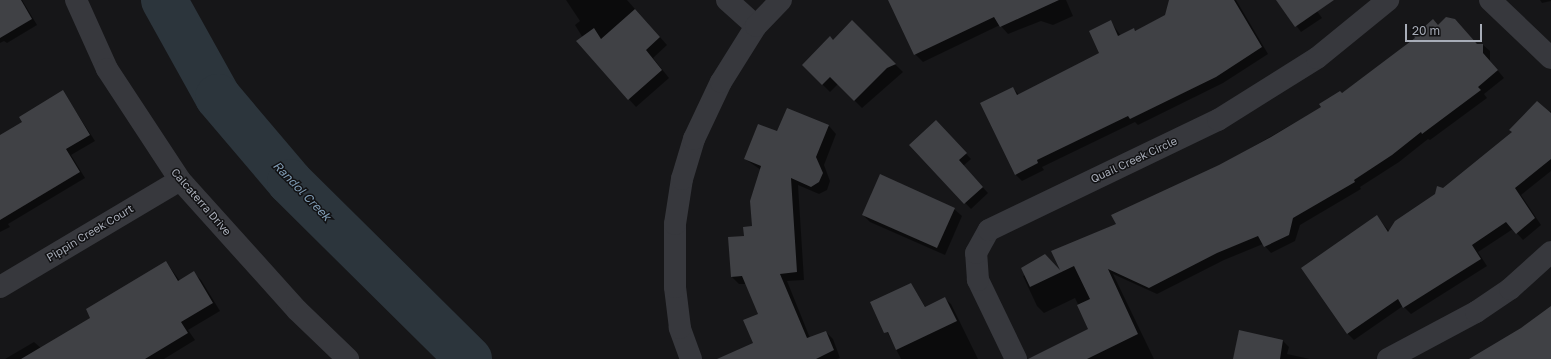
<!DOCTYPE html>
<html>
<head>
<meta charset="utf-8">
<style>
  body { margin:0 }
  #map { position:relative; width:1551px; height:359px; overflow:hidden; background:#161618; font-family:"Golos Text",sans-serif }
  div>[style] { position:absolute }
  .shadow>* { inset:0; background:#0007 }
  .river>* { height:46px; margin:-23px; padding:0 23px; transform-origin:23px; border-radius:23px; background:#2c353c }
  .building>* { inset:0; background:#404145 }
  .minor>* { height:22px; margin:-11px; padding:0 11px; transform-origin:11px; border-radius:11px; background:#37383d }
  span { translate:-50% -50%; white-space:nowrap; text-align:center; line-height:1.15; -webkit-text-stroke:3px #111113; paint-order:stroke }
  .street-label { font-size:11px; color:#a8adb8 }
  .water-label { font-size:12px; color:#7f9bb3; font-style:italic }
  .scale { position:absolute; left:1405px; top:24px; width:77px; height:18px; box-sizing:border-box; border:2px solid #a8adb8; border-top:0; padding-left:5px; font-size:12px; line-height:14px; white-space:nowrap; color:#a8adb8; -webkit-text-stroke:3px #111113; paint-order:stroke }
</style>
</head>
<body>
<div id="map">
  <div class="shadow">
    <div style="clip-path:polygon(0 0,22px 0,37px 25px,7px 43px,4px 41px,0 43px)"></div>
    <div style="clip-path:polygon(566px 0,627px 0,667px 45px,653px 58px,669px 78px,636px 107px,577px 42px,583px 38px,575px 25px,580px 21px)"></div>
    <div style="clip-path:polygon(892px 0,1066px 0,1073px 16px,1053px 25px,1041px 21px,1008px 34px,1000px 25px,923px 62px,915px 54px)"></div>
    <div style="clip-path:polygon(1170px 0,1236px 0,1268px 54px,1223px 83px,1138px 125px,1135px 122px,1042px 167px,1044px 170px,1022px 181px,1015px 174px,1013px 88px,1019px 95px,1100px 54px,1111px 22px,1121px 36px,1134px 29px,1136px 31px,1166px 15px)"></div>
    <div style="clip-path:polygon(1277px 0,1309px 0,1322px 18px,1301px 32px)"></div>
    <div style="clip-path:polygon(1540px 0,1551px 0,1551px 1px,1542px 3px)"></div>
    <div style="clip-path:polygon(852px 22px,903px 72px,862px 108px,838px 84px,830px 92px,803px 65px,833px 41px)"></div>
    <div style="clip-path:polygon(1438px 26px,1480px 48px,1483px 45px,1490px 51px,1490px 61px,1504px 78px,1484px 94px,1487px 98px,1430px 140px,1428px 139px,1399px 162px,1360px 187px,1361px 189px,1300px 225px,1295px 241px,1271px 253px,1263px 244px,1224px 260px,1157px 294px,1113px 274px,1154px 359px,1063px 359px,1090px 330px,1075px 298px,1044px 313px,1037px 306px,1023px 276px,1052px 262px,1062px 273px,1053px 252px,1117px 225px,1322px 107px)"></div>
    <div style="clip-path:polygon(63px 92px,95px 141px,71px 155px,85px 178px,8px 224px,10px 227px,0 232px,0 136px,23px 123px)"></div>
    <div style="clip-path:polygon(787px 109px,829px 126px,836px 134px,824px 165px,830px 181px,827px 190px,819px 194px,798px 185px,804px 280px,787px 281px,810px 338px,826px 332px,833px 339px,840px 358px,837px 359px,743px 359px,754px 344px,759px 315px,746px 284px,739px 284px,732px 277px,745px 237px,753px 227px,761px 170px,745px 159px,778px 133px)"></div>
    <div style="clip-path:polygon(1551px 111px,1551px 171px,1521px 195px,1541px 225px,1523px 240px,1513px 229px,1478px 252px,1487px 266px,1411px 314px,1403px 306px,1354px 340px,1347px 333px,1376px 216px,1389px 231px)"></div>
    <div style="clip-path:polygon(941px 127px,971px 159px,963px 166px,988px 193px,971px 209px,910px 145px)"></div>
    <div style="clip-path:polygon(954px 209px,962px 216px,945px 255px,870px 222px,863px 215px)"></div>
    <div style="clip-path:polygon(166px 262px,180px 281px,194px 273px,201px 280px,220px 311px,188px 330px,195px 340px,164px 359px,5px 359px,34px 342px,41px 348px,91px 318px)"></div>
    <div style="clip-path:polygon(911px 284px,926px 308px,945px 299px,951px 304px,978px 359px,901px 359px,872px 302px)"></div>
    <div style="clip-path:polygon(1239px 332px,1283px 341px,1289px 347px,1287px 354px,1310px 359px,1234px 359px)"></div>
  </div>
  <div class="river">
    <div style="left:164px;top:0;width:111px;rotate:60.9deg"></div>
    <div style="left:218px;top:97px;width:111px;rotate:49.7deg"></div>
    <div style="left:290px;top:182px;width:252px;rotate:44.7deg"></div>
  </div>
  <div class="building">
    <div style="clip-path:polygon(0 0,21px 0,32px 19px,0 38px)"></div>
    <div style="clip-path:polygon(888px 0,1059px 0,1000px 27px,994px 17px,914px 55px)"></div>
    <div style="clip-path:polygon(1169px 0,1234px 0,1262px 47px,1216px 77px,1130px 119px,1128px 116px,1037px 160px,1038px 163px,1015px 175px,980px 103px,1013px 87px,1017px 95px,1099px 53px,1089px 31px,1111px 20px,1118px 36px,1134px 28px,1135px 31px,1165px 15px)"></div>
    <div style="clip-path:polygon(1276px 0,1334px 0,1295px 27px)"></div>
    <div style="clip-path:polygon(635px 9px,660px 37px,646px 50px,662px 70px,628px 100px,576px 41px,594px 28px,601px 39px)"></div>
    <div style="clip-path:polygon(1446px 17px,1455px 19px,1477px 44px,1483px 44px,1483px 53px,1498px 70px,1478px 87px,1481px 90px,1422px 134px,1421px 132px,1392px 155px,1354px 180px,1355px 182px,1293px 218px,1289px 235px,1264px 247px,1258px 236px,1217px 253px,1149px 288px,1108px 269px,1138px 334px,1087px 359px,1028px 359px,1088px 329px,1077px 305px,1090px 299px,1074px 266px,1030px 287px,1021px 268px,1045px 254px,1060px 270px,1051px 251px,1116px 224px,1111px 215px,1219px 165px,1271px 137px,1321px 107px,1319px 104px,1340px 91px,1342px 93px,1415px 38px,1414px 36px,1433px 19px,1438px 25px)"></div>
    <div style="clip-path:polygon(852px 20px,896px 64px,887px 68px,854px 101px,830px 77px,822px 85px,802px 65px,830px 36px,833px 40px)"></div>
    <div style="clip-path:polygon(63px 90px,90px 135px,66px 149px,80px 172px,0 220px,0 135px,22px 122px,19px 117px)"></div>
    <div style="clip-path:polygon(1537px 101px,1551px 113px,1551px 159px,1515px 188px,1535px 218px,1516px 234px,1506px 222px,1472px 245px,1481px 259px,1403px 308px,1398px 299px,1347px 334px,1301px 268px,1377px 215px,1388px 232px,1395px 221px,1435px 194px,1437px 186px,1443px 188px,1512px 132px,1509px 130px)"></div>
    <div style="clip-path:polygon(787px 108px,829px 125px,816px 157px,823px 173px,819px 182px,811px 187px,791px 178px,797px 272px,780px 274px,807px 338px,826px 331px,834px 350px,816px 359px,717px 359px,753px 343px,743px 320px,758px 314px,742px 276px,731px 277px,728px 237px,744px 236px,743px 227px,752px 226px,750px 201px,761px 166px,744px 159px,758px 124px,777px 131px)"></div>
    <div style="clip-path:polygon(936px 120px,967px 153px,959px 160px,983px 187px,964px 204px,909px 145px)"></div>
    <div style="clip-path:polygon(880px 174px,955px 208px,937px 248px,862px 215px)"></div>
    <div style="clip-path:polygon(166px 261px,178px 281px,194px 271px,213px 303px,181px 322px,188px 333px,145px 359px,21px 359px,90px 318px,86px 309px)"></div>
    <div style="clip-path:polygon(911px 283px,925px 307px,945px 297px,957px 321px,896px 350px,888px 332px,884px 333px,870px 302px)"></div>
    <div style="clip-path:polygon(1551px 306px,1551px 359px,1469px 359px,1521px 328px)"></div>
    <div style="clip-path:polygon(1239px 330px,1283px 340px,1280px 359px,1233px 359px)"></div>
  </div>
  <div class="minor">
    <div style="left:76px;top:0;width:76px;rotate:65.8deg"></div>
    <div style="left:107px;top:69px;width:133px;rotate:56.7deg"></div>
    <div style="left:180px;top:180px;width:175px;rotate:48deg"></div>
    <div style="left:297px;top:310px;width:71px;rotate:43.9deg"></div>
    <div style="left:727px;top:0;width:39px;rotate:42deg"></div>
    <div style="left:1490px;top:0;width:84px;rotate:43.6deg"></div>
    <div style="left:0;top:287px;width:209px;rotate:-30.7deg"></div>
    <div style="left:691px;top:359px;width:33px;rotate:-110deg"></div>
    <div style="left:680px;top:328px;width:41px;rotate:-97deg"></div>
    <div style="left:675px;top:287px;width:63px;rotate:-90deg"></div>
    <div style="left:675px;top:224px;width:46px;rotate:-81.2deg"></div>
    <div style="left:682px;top:179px;width:42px;rotate:-73.3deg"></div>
    <div style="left:694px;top:139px;width:63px;rotate:-64.7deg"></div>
    <div style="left:721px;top:82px;width:66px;rotate:-58deg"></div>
    <div style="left:756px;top:26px;width:36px;rotate:-46deg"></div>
    <div style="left:1016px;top:359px;width:88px;rotate:-115.7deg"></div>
    <div style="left:978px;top:280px;width:27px;rotate:-94deg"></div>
    <div style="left:976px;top:253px;width:26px;rotate:-61deg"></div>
    <div style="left:989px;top:230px;width:254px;rotate:-25.7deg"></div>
    <div style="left:1218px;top:120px;width:117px;rotate:-32.1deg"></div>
    <div style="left:1317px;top:58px;width:92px;rotate:-39.2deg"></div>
    <div style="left:1388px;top:359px;width:100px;rotate:-28.1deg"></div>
    <div style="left:1476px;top:312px;width:41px;rotate:-34.1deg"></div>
    <div style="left:1510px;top:289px;width:55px;rotate:-42.1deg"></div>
  </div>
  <div class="street-label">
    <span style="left:1134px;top:160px;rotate:-25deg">Quail Creek Circle</span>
    <span style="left:201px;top:202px;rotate:49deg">Calcaterra Drive</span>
    <span style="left:90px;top:233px;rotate:-31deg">Pippin Creek Court</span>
  </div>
  <div class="water-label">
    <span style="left:302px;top:191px;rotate:46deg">Randol Creek</span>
  </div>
  <div class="scale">20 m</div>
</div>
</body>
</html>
